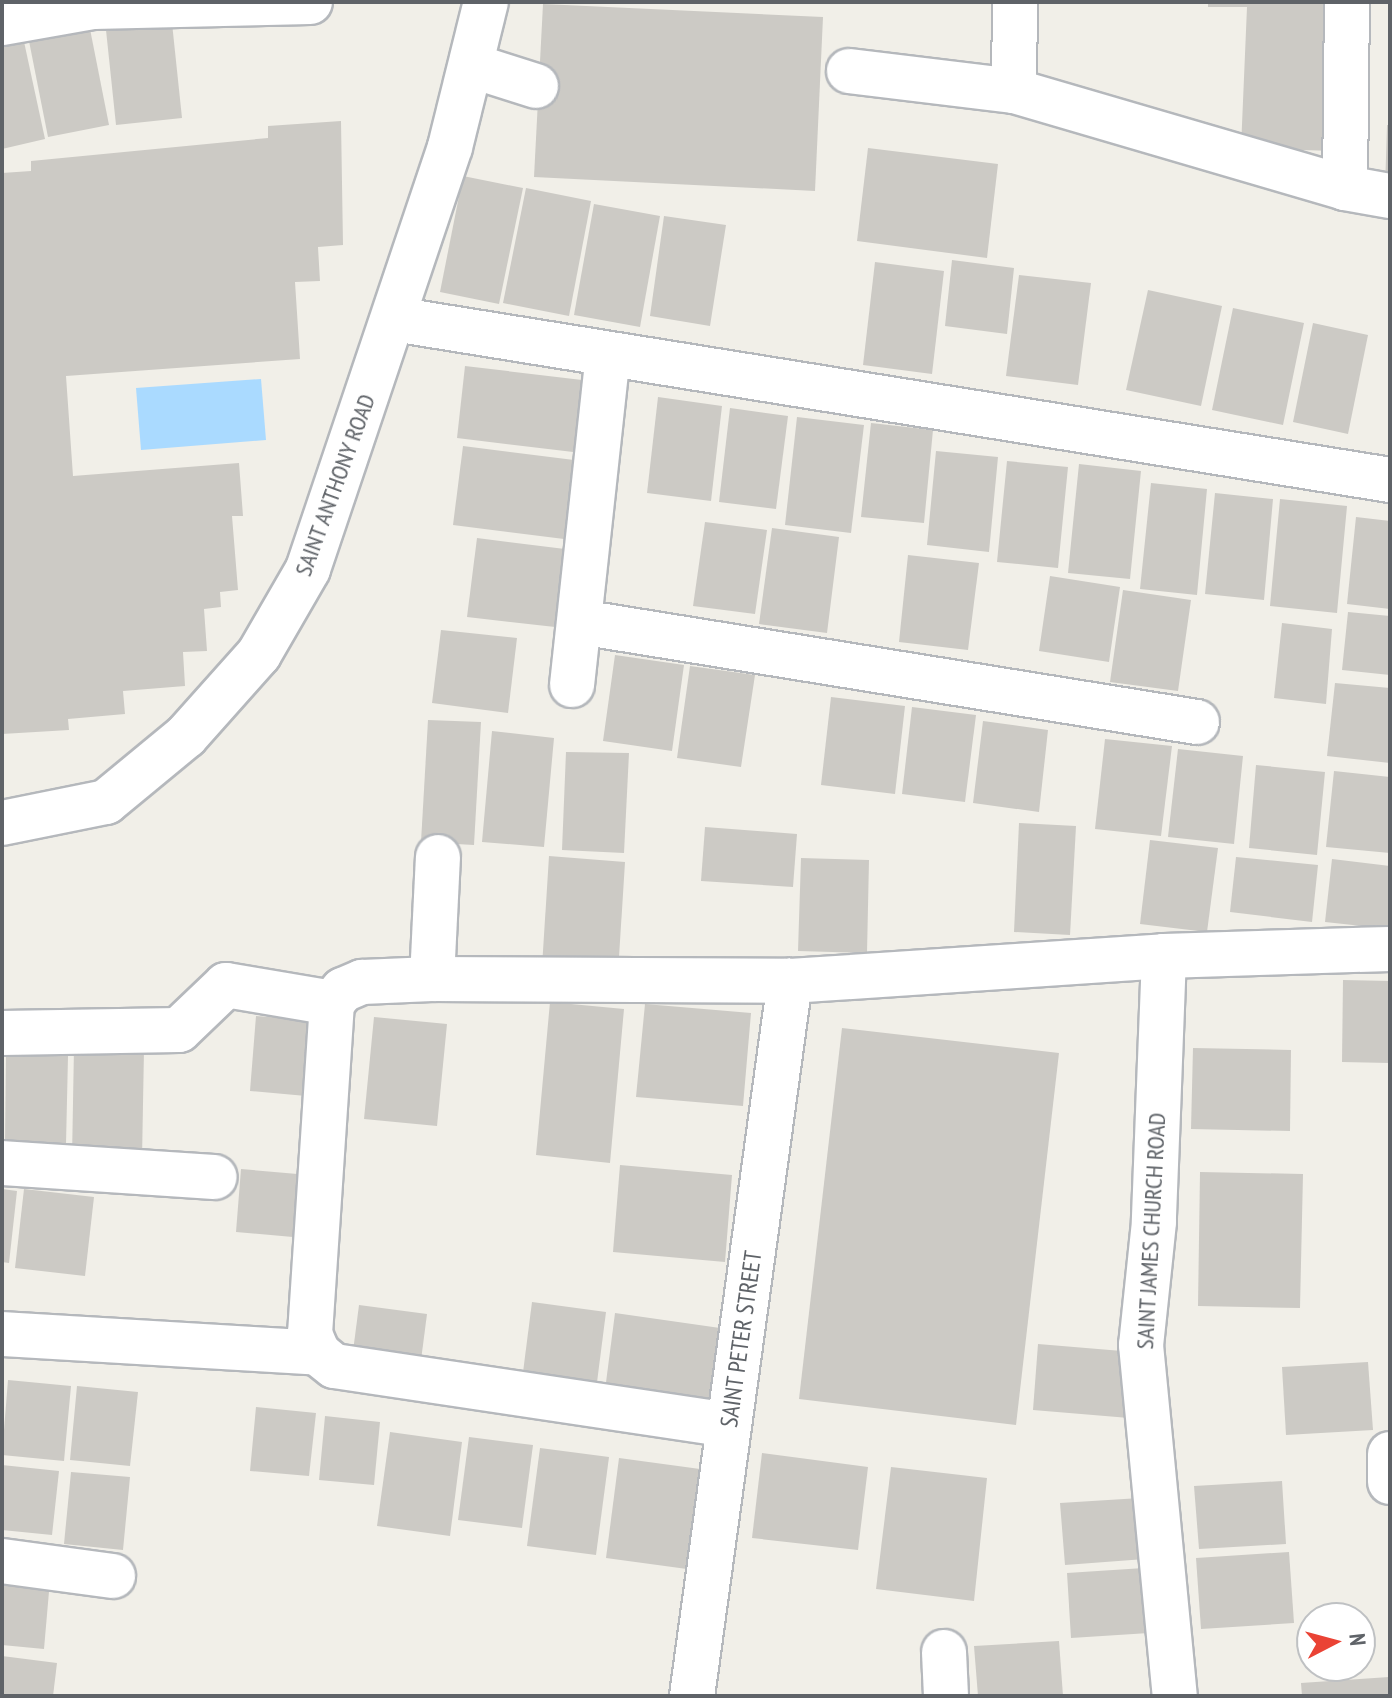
<!DOCTYPE html>
<html>
<head>
<meta charset="utf-8">
<style>
  body { margin:0 }
  #map { position:relative; width:1392px; height:1698px; overflow:hidden; background:#f1efe8; font-family:"PT Sans Narrow",sans-serif }
  div>[style] { position:absolute }
  .water>* { inset:0; background:#aadaff }
  .building>* { inset:0; background:#cccac5 }
  .roads { filter:drop-shadow(2px 0 #b5b8bc) drop-shadow(-2px 0 #b5b8bc) drop-shadow(0 2px #b5b8bc) drop-shadow(0 -2px #b5b8bc) }
  .minor>* { height:44px; margin:-22px; padding:0 22px; transform-origin:22px; border-radius:22px; background:#fff }
  span { translate:-50% -50%; white-space:nowrap; text-align:center; line-height:1.15; -webkit-text-stroke:8px #fff; paint-order:stroke }
  .street-label { font-size:24px; color:#5f6368 }
  .frame { position:absolute; inset:0; border:4px solid #5f6368; pointer-events:none }
  .north { position:absolute; left:1296px; top:1602px; width:80px; height:80px; box-sizing:border-box; background:#fff; border:2px solid #bfc1c3; border-radius:50%; rotate:84deg; font-size:22px; font-weight:700; line-height:32px; text-align:center; color:#5f6368 }
  .north::after { content:''; display:block; margin:auto; width:28px; height:36px; background:#ea4335; clip-path:polygon(50% 0,100% 100%,50% 72%,0 100%) }
</style>
</head>
<body>
<div id="map">
  <div class="water">
    <div style="clip-path:polygon(261px 379px,266px 440px,141px 450px,136px 388px)"></div>
  </div>
  <div class="building">
    <div style="clip-path:polygon(1208px 2px,1326px 2px,1334px 151px,1241px 148px,1247px 7px,1208px 7px)"></div>
    <div style="clip-path:polygon(543px 4px,823px 17px,815px 191px,534px 177px)"></div>
    <div style="clip-path:polygon(172px 23px,182px 118px,116px 125px,106px 30px)"></div>
    <div style="clip-path:polygon(90px 29px,109px 125px,48px 137px,29px 41px)"></div>
    <div style="clip-path:polygon(23px 37px,45px 139px,2px 149px,2px 42px)"></div>
    <div style="clip-path:polygon(341px 121px,343px 245px,318px 247px,320px 281px,295px 282px,300px 359px,66px 376px,73px 476px,239px 463px,243px 516px,232px 516px,238px 590px,220px 592px,221px 607px,204px 609px,207px 651px,183px 652px,185px 686px,123px 691px,125px 714px,68px 719px,69px 730px,2px 734px,2px 173px,31px 171px,31px 161px,268px 138px,268px 126px)"></div>
    <div style="clip-path:polygon(1387px 125px,1390px 125px,1390px 190px,1385px 190px)"></div>
    <div style="clip-path:polygon(868px 148px,998px 164px,987px 258px,857px 241px)"></div>
    <div style="clip-path:polygon(463px 176px,523px 188px,499px 304px,440px 292px)"></div>
    <div style="clip-path:polygon(526px 188px,591px 201px,569px 316px,503px 303px)"></div>
    <div style="clip-path:polygon(594px 204px,660px 216px,640px 327px,574px 315px)"></div>
    <div style="clip-path:polygon(664px 216px,726px 225px,710px 326px,650px 316px)"></div>
    <div style="clip-path:polygon(952px 260px,1014px 268px,1007px 334px,945px 326px)"></div>
    <div style="clip-path:polygon(875px 262px,944px 271px,932px 374px,863px 365px)"></div>
    <div style="clip-path:polygon(1019px 275px,1091px 283px,1078px 385px,1006px 376px)"></div>
    <div style="clip-path:polygon(1148px 290px,1222px 306px,1201px 406px,1126px 390px)"></div>
    <div style="clip-path:polygon(1233px 308px,1304px 323px,1283px 425px,1212px 410px)"></div>
    <div style="clip-path:polygon(1313px 323px,1368px 335px,1348px 434px,1293px 422px)"></div>
    <div style="clip-path:polygon(465px 366px,599px 382px,590px 454px,457px 438px)"></div>
    <div style="clip-path:polygon(658px 397px,722px 406px,711px 501px,647px 493px)"></div>
    <div style="clip-path:polygon(730px 408px,788px 416px,776px 509px,719px 502px)"></div>
    <div style="clip-path:polygon(797px 417px,864px 425px,851px 533px,785px 525px)"></div>
    <div style="clip-path:polygon(871px 423px,933px 430px,924px 523px,861px 517px)"></div>
    <div style="clip-path:polygon(463px 446px,590px 462px,580px 541px,453px 525px)"></div>
    <div style="clip-path:polygon(936px 451px,998px 457px,989px 552px,927px 545px)"></div>
    <div style="clip-path:polygon(1007px 461px,1068px 467px,1058px 568px,997px 562px)"></div>
    <div style="clip-path:polygon(1079px 464px,1141px 471px,1130px 579px,1068px 573px)"></div>
    <div style="clip-path:polygon(1151px 483px,1207px 489px,1197px 595px,1140px 589px)"></div>
    <div style="clip-path:polygon(1215px 493px,1273px 499px,1264px 600px,1205px 594px)"></div>
    <div style="clip-path:polygon(1280px 499px,1347px 506px,1337px 613px,1270px 606px)"></div>
    <div style="clip-path:polygon(1356px 517px,1390px 521px,1390px 609px,1347px 604px)"></div>
    <div style="clip-path:polygon(705px 522px,767px 530px,755px 614px,693px 606px)"></div>
    <div style="clip-path:polygon(772px 528px,839px 537px,827px 633px,759px 624px)"></div>
    <div style="clip-path:polygon(477px 538px,573px 550px,564px 628px,467px 617px)"></div>
    <div style="clip-path:polygon(908px 555px,979px 563px,968px 650px,899px 642px)"></div>
    <div style="clip-path:polygon(1050px 576px,1120px 587px,1109px 662px,1039px 651px)"></div>
    <div style="clip-path:polygon(1123px 590px,1191px 600px,1178px 691px,1110px 682px)"></div>
    <div style="clip-path:polygon(1348px 612px,1390px 616px,1390px 675px,1342px 670px)"></div>
    <div style="clip-path:polygon(1282px 623px,1332px 629px,1326px 704px,1274px 698px)"></div>
    <div style="clip-path:polygon(441px 630px,517px 638px,508px 713px,432px 703px)"></div>
    <div style="clip-path:polygon(615px 655px,684px 665px,672px 751px,603px 741px)"></div>
    <div style="clip-path:polygon(690px 666px,755px 675px,741px 767px,677px 758px)"></div>
    <div style="clip-path:polygon(1335px 683px,1390px 688px,1390px 763px,1327px 756px)"></div>
    <div style="clip-path:polygon(831px 697px,905px 706px,895px 794px,821px 785px)"></div>
    <div style="clip-path:polygon(912px 707px,976px 715px,965px 802px,902px 794px)"></div>
    <div style="clip-path:polygon(428px 720px,481px 722px,474px 845px,421px 842px)"></div>
    <div style="clip-path:polygon(983px 721px,1048px 730px,1039px 812px,973px 803px)"></div>
    <div style="clip-path:polygon(492px 731px,554px 738px,544px 847px,482px 842px)"></div>
    <div style="clip-path:polygon(1105px 739px,1172px 746px,1161px 836px,1095px 829px)"></div>
    <div style="clip-path:polygon(1178px 749px,1243px 756px,1234px 844px,1168px 837px)"></div>
    <div style="clip-path:polygon(566px 752px,629px 753px,624px 853px,562px 850px)"></div>
    <div style="clip-path:polygon(1256px 765px,1325px 772px,1317px 855px,1249px 848px)"></div>
    <div style="clip-path:polygon(1334px 771px,1390px 777px,1390px 853px,1326px 847px)"></div>
    <div style="clip-path:polygon(1019px 823px,1076px 826px,1070px 935px,1014px 932px)"></div>
    <div style="clip-path:polygon(705px 827px,797px 834px,793px 887px,701px 881px)"></div>
    <div style="clip-path:polygon(1150px 840px,1218px 848px,1207px 932px,1140px 924px)"></div>
    <div style="clip-path:polygon(549px 856px,625px 862px,618px 973px,542px 967px)"></div>
    <div style="clip-path:polygon(1236px 857px,1318px 865px,1312px 922px,1230px 912px)"></div>
    <div style="clip-path:polygon(801px 858px,869px 860px,867px 953px,798px 951px)"></div>
    <div style="clip-path:polygon(1332px 859px,1390px 866px,1390px 929px,1325px 922px)"></div>
    <div style="clip-path:polygon(1343px 980px,1390px 981px,1390px 1063px,1342px 1062px)"></div>
    <div style="clip-path:polygon(550px 1002px,624px 1009px,610px 1163px,536px 1155px)"></div>
    <div style="clip-path:polygon(645px 1004px,751px 1013px,743px 1106px,636px 1097px)"></div>
    <div style="clip-path:polygon(256px 1016px,322px 1021px,317px 1097px,250px 1091px)"></div>
    <div style="clip-path:polygon(374px 1017px,447px 1024px,437px 1126px,364px 1119px)"></div>
    <div style="clip-path:polygon(842px 1028px,1059px 1053px,1016px 1425px,799px 1399px)"></div>
    <div style="clip-path:polygon(74px 1047px,144px 1049px,142px 1159px,72px 1158px)"></div>
    <div style="clip-path:polygon(1193px 1048px,1291px 1050px,1290px 1131px,1191px 1129px)"></div>
    <div style="clip-path:polygon(6px 1055px,68px 1056px,66px 1144px,5px 1143px)"></div>
    <div style="clip-path:polygon(620px 1165px,732px 1175px,725px 1262px,613px 1252px)"></div>
    <div style="clip-path:polygon(241px 1169px,309px 1175px,304px 1238px,236px 1232px)"></div>
    <div style="clip-path:polygon(1200px 1172px,1303px 1174px,1300px 1308px,1198px 1306px)"></div>
    <div style="clip-path:polygon(2px 1189px,17px 1191px,9px 1263px,2px 1262px)"></div>
    <div style="clip-path:polygon(24px 1189px,94px 1197px,85px 1276px,15px 1268px)"></div>
    <div style="clip-path:polygon(532px 1302px,606px 1312px,596px 1390px,522px 1380px)"></div>
    <div style="clip-path:polygon(359px 1305px,427px 1314px,420px 1368px,352px 1359px)"></div>
    <div style="clip-path:polygon(615px 1313px,720px 1328px,710px 1404px,605px 1390px)"></div>
    <div style="clip-path:polygon(1038px 1344px,1134px 1352px,1129px 1418px,1033px 1410px)"></div>
    <div style="clip-path:polygon(1368px 1362px,1373px 1430px,1286px 1435px,1282px 1367px)"></div>
    <div style="clip-path:polygon(8px 1380px,71px 1386px,64px 1461px,2px 1455px)"></div>
    <div style="clip-path:polygon(77px 1386px,138px 1392px,130px 1466px,70px 1460px)"></div>
    <div style="clip-path:polygon(256px 1407px,316px 1413px,309px 1476px,250px 1471px)"></div>
    <div style="clip-path:polygon(325px 1416px,380px 1422px,374px 1485px,319px 1480px)"></div>
    <div style="clip-path:polygon(390px 1432px,462px 1442px,450px 1536px,377px 1526px)"></div>
    <div style="clip-path:polygon(469px 1437px,533px 1445px,522px 1528px,458px 1520px)"></div>
    <div style="clip-path:polygon(540px 1448px,609px 1457px,596px 1555px,527px 1546px)"></div>
    <div style="clip-path:polygon(762px 1453px,868px 1467px,858px 1550px,752px 1538px)"></div>
    <div style="clip-path:polygon(619px 1458px,700px 1469px,687px 1569px,606px 1558px)"></div>
    <div style="clip-path:polygon(2px 1465px,59px 1471px,52px 1535px,2px 1530px)"></div>
    <div style="clip-path:polygon(891px 1467px,987px 1478px,974px 1601px,876px 1589px)"></div>
    <div style="clip-path:polygon(71px 1472px,130px 1477px,123px 1550px,64px 1544px)"></div>
    <div style="clip-path:polygon(1282px 1481px,1286px 1544px,1199px 1549px,1194px 1486px)"></div>
    <div style="clip-path:polygon(1140px 1498px,1145px 1559px,1065px 1565px,1060px 1503px)"></div>
    <div style="clip-path:polygon(1289px 1552px,1294px 1623px,1201px 1629px,1196px 1558px)"></div>
    <div style="clip-path:polygon(1144px 1568px,1149px 1633px,1071px 1638px,1067px 1573px)"></div>
    <div style="clip-path:polygon(2px 1576px,50px 1580px,44px 1649px,2px 1645px)"></div>
    <div style="clip-path:polygon(1059px 1641px,1063px 1696px,978px 1696px,974px 1646px)"></div>
    <div style="clip-path:polygon(2px 1656px,57px 1663px,53px 1696px,2px 1696px)"></div>
    <div style="clip-path:polygon(1389px 1677px,1390px 1696px,1302px 1696px,1301px 1683px)"></div>
  </div>
  <div class="roads">
    <div class="minor">
      <div style="left:2px;top:23px;width:92px;rotate:-10deg"></div>
      <div style="left:93px;top:7px;width:217px;rotate:-1.3deg"></div>
      <div style="left:473px;top:66px;width:66px;rotate:17.6deg"></div>
      <div style="left:849px;top:71px;width:166px;rotate:6.9deg"></div>
      <div style="left:1014px;top:91px;width:345px;rotate:16.3deg"></div>
      <div style="left:1345px;top:188px;width:46px;rotate:10.1deg"></div>
      <div style="left:1014px;top:91px;width:89px;rotate:-89.4deg"></div>
      <div style="left:1345px;top:188px;width:186px;rotate:-89.4deg"></div>
      <div style="left:394px;top:319px;width:1009px;rotate:9.18deg"></div>
      <div style="left:580px;top:622px;width:625px;rotate:9.21deg"></div>
      <div style="left:572px;top:685px;width:331px;rotate:-83.8deg"></div>
      <div style="left:2px;top:823px;width:106px;rotate:-11.4deg"></div>
      <div style="left:106px;top:802px;width:104px;rotate:-39.5deg"></div>
      <div style="left:186px;top:736px;width:110px;rotate:-48.3deg"></div>
      <div style="left:259px;top:654px;width:98px;rotate:-60deg"></div>
      <div style="left:308px;top:569px;width:445px;rotate:-71.4deg"></div>
      <div style="left:450px;top:147px;width:149px;rotate:-76.1deg"></div>
      <div style="left:1164px;top:956px;width:266px;rotate:92.2deg"></div>
      <div style="left:1154px;top:1222px;width:124px;rotate:96deg"></div>
      <div style="left:1141px;top:1345px;width:353px;rotate:84.5deg"></div>
      <div style="left:432px;top:979px;width:122px;rotate:-87.2deg"></div>
      <div style="left:2px;top:1033px;width:177px;rotate:-1deg"></div>
      <div style="left:179px;top:1030px;width:65px;rotate:-43.8deg"></div>
      <div style="left:226px;top:985px;width:108px;rotate:9.6deg"></div>
      <div style="left:2px;top:1163px;width:213px;rotate:3.8deg"></div>
      <div style="left:2px;top:1334px;width:317px;rotate:3.4deg"></div>
      <div style="left:729px;top:1425px;width:399px;rotate:-171.5deg"></div>
      <div style="left:334px;top:1366px;width:21px;rotate:-141deg"></div>
      <div style="left:318px;top:1353px;width:21px;rotate:-113deg"></div>
      <div style="left:310px;top:1334px;width:332px;rotate:-86.2deg"></div>
      <div style="left:332px;top:1003px;width:17px;rotate:-50deg"></div>
      <div style="left:343px;top:990px;width:21px;rotate:-23deg"></div>
      <div style="left:362px;top:982px;width:70px;rotate:-2.5deg"></div>
      <div style="left:432px;top:979px;width:358px;rotate:0.3deg"></div>
      <div style="left:790px;top:981px;width:375px;rotate:-3.8deg"></div>
      <div style="left:1164px;top:956px;width:226px;rotate:-1.8deg"></div>
      <div style="left:1390px;top:1454px;width:28px;rotate:90deg"></div>
      <div style="left:2px;top:1561px;width:112px;rotate:7.7deg"></div>
      <div style="left:944px;top:1652px;width:44px;rotate:87.4deg"></div>
      <div style="left:692px;top:1696px;width:722px;rotate:-82.2deg"></div>
    </div>
  </div>
  <div class="street-label">
    <span style="left:335px;top:485px;rotate:-70deg">SAINT ANTHONY ROAD</span>
    <span style="left:1151px;top:1231px;rotate:-87deg">SAINT JAMES CHURCH ROAD</span>
    <span style="left:741px;top:1339px;rotate:-82deg">SAINT PETER STREET</span>
  </div>
  <div class="frame"></div>
  <div class="north">N</div>
</div>
</body>
</html>
